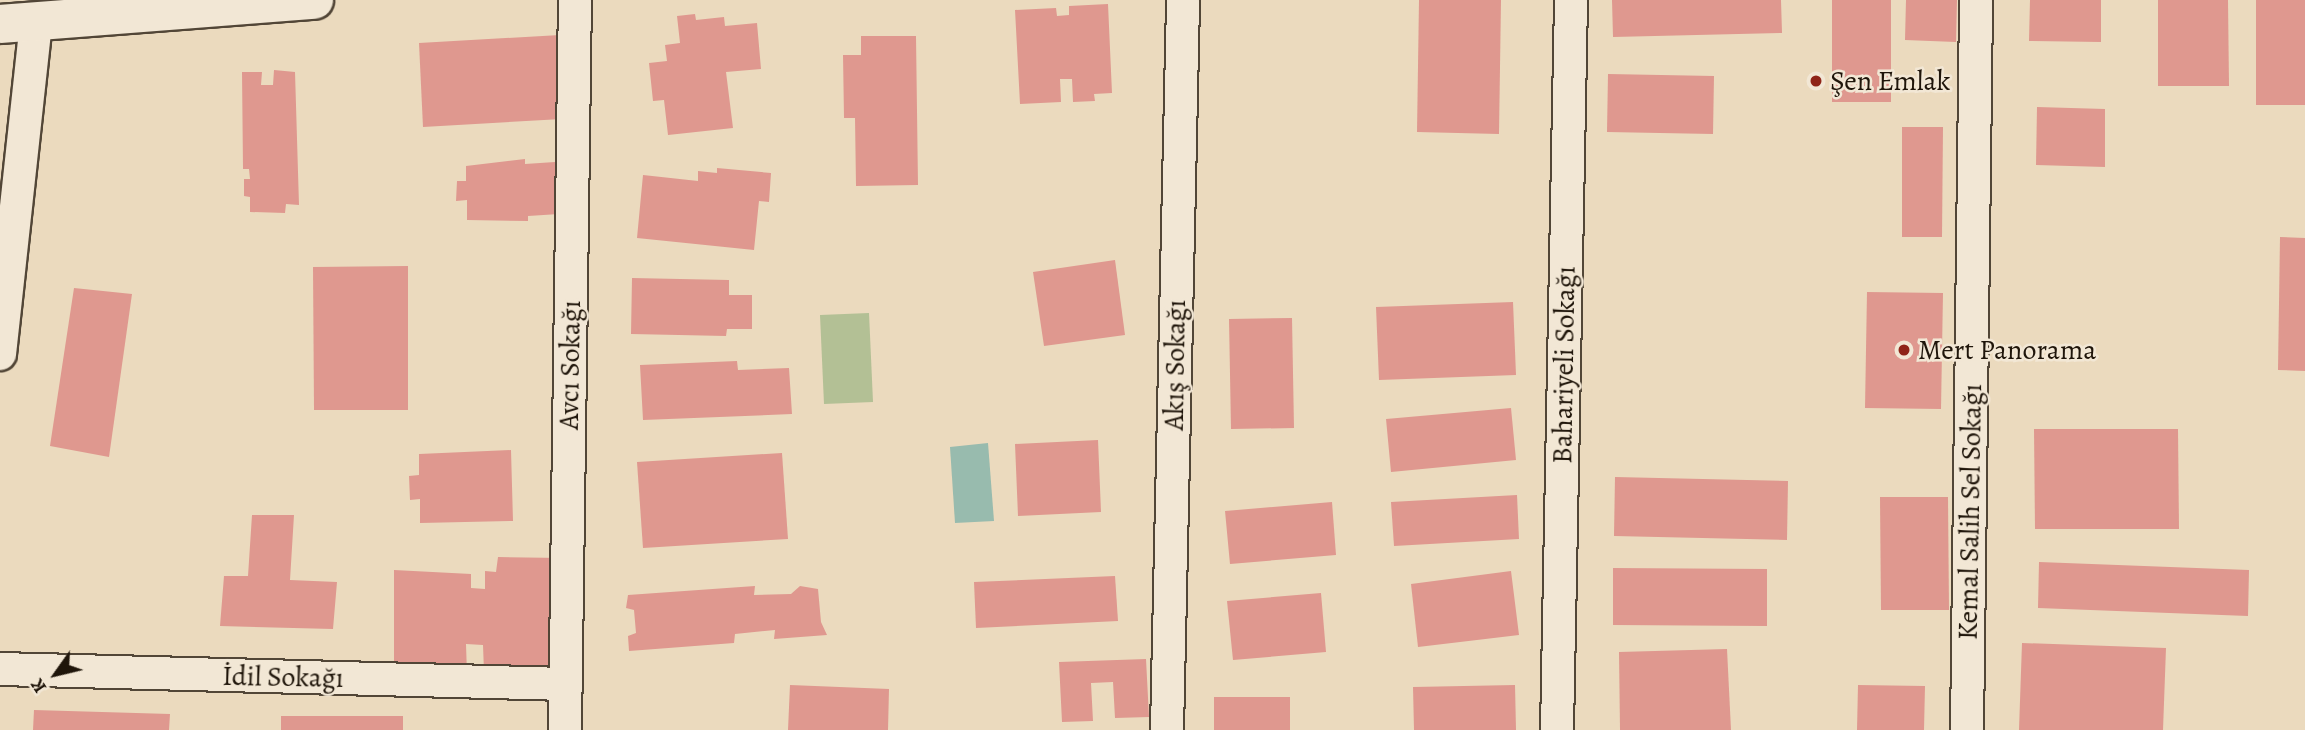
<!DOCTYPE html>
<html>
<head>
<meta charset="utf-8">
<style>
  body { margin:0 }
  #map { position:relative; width:2305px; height:730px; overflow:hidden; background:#ebdabe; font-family:Alegreya,serif }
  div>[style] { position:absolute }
  .green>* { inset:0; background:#b3c095 }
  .water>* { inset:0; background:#98bbae }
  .building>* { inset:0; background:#df988f }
  .roads { filter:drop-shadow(2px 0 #524637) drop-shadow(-2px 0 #524637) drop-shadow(0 2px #524637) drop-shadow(0 -2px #524637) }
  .street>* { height:32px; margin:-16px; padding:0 16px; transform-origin:16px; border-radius:16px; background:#f2e7d5 }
  .secondary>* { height:38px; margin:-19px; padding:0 19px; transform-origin:19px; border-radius:19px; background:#f2e7d5 }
  .dots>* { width:19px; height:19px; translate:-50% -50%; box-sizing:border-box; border:4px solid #f2e7d5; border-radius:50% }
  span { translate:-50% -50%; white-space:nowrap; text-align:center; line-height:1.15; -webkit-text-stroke:5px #f2e7d5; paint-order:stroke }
  .poi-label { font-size:28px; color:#1f150a }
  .left { translate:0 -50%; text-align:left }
  .street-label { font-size:28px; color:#1f150a }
  .north { position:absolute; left:21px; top:639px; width:70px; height:70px; -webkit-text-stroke:5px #f2e7d5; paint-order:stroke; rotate:236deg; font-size:19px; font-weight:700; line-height:28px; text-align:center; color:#1f150a }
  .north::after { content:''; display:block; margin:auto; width:24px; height:32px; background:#1f150a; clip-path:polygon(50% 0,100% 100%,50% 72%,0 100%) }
</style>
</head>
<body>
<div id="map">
  <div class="green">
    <div style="clip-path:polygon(869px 313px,873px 402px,824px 404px,820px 315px)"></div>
  </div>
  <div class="water">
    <div style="clip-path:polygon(988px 443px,994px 521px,955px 523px,950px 447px)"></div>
  </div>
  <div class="building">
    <div style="clip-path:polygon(1419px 0,1501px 0,1499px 134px,1417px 132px)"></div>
    <div style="clip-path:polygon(1612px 0,1781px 0,1782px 33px,1613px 37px)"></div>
    <div style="clip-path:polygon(1832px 0,1891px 0,1891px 102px,1832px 102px)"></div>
    <div style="clip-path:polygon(1906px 0,1957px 0,1956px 42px,1905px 40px)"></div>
    <div style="clip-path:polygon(2030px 0,2101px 0,2101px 42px,2029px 41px)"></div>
    <div style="clip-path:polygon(2158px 0,2228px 0,2229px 86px,2158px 86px)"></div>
    <div style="clip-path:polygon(2256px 0,2305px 0,2305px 105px,2256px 105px)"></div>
    <div style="clip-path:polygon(1108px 4px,1112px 93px,1094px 94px,1095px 101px,1073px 102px,1072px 79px,1060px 79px,1061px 102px,1020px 104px,1015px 10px,1056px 8px,1057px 16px,1069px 15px,1069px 6px)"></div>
    <div style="clip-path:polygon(695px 14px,696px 20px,724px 17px,725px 26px,757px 23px,761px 69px,726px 72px,733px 128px,668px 135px,664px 100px,653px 101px,649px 63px,667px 61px,665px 45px,680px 43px,677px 16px)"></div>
    <div style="clip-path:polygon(560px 35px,562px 119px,423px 127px,419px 43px)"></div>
    <div style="clip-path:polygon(861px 36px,916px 36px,918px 185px,856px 186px,855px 118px,844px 118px,843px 55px,861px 55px)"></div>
    <div style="clip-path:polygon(274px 70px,295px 72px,299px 205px,286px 204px,285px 213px,250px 212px,250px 197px,244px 196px,244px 179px,250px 179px,249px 169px,243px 169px,242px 72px,262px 72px,261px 85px,273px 85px)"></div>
    <div style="clip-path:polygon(1608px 74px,1714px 76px,1713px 134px,1607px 132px)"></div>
    <div style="clip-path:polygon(2037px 107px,2105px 109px,2105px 167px,2036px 165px)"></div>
    <div style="clip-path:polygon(1902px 127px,1943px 127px,1942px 237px,1902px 237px)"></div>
    <div style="clip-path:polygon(525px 159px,525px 164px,555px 162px,559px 214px,528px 216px,528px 221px,467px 220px,467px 200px,456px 201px,457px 181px,466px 181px,466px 166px)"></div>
    <div style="clip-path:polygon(717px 168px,771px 173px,769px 202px,759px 201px,754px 250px,637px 238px,643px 175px,698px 181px,698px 171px,717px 173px)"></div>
    <div style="clip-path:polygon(2280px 237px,2305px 238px,2305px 371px,2278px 370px)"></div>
    <div style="clip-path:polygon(1115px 260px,1125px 335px,1044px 346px,1033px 272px)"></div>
    <div style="clip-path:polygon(408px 266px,408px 410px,314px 410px,313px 267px)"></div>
    <div style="clip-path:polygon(632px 278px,729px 280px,729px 295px,752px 295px,752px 329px,727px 329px,726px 336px,631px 334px)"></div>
    <div style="clip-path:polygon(74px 288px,132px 294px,109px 457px,50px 446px)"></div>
    <div style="clip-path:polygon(1867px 292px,1943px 293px,1941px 409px,1865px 408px)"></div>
    <div style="clip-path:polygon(1513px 302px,1516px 375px,1379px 380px,1376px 307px)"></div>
    <div style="clip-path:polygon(1292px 318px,1294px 428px,1231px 429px,1229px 319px)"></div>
    <div style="clip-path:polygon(737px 361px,738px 370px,789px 368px,792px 414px,643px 420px,640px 365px)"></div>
    <div style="clip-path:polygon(1511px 408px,1516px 460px,1391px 472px,1386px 419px)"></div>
    <div style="clip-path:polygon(2034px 429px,2178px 429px,2179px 529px,2035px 529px)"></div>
    <div style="clip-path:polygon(1098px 440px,1101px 512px,1018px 516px,1015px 444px)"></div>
    <div style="clip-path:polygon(511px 450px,513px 521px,420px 523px,420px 499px,410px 500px,409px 476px,419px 475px,419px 454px)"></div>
    <div style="clip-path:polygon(782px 453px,788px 539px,643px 548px,637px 462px)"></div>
    <div style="clip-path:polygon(1615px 477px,1788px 481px,1787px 540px,1614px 536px)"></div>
    <div style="clip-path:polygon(1517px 495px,1519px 539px,1394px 546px,1391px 502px)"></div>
    <div style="clip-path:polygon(1880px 497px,1948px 497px,1949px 610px,1881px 610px)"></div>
    <div style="clip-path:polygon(1332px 502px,1336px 555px,1230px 564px,1225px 511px)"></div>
    <div style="clip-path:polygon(252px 515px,294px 515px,290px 580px,337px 582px,333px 629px,220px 626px,224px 576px,248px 576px)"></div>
    <div style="clip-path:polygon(498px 557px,562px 558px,562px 677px,484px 672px,483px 645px,466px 644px,467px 674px,394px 671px,394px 570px,471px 574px,471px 588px,485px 589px,485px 571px,496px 572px)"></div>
    <div style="clip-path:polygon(2039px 562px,2249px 570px,2248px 616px,2038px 608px)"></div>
    <div style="clip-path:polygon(1613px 568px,1767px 569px,1767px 626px,1613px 625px)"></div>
    <div style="clip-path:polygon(1511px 571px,1519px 635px,1418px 647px,1411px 584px)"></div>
    <div style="clip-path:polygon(1115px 576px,1118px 621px,976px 628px,974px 582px)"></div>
    <div style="clip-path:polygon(755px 586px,754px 595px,791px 594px,800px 586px,818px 589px,821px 622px,827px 635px,774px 639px,775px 630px,735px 634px,734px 643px,629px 651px,628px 636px,636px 633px,634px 610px,626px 608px,628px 595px)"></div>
    <div style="clip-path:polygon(1321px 593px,1326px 652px,1233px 660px,1227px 601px)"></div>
    <div style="clip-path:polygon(2022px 643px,2166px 648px,2163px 730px,2019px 730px)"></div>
    <div style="clip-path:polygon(1727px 649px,1731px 730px,1620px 730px,1619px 652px)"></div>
    <div style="clip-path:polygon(1146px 659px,1149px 717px,1115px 718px,1113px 682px,1091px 683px,1093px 721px,1062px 722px,1059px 662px)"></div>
    <div style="clip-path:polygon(790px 685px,889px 689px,888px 730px,788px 730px)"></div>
    <div style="clip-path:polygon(1515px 685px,1516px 730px,1414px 730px,1413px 687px)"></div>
    <div style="clip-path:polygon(1858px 685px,1925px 686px,1924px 730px,1857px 730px)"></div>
    <div style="clip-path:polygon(1214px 697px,1290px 697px,1290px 730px,1214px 730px)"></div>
    <div style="clip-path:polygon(34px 710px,170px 714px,169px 730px,33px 730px)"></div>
    <div style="clip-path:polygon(281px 716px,403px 716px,403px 730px,281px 730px)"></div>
  </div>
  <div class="roads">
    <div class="street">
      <div style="left:0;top:354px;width:335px;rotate:-83.8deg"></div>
      <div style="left:0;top:669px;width:566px;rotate:1.52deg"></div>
      <div style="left:565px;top:730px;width:730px;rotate:-89.22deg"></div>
      <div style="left:1167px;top:730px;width:730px;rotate:-88.74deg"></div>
      <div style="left:1557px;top:730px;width:730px;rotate:-88.9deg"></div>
      <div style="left:1967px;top:730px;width:730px;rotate:-89.29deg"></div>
    </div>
    <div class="secondary">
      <div style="left:0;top:24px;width:315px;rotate:-4.4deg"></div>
    </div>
  </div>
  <div class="dots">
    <div style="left:1816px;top:81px;background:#8f2418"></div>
    <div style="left:1904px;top:350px;background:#8f2418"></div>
  </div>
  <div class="poi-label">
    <span class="left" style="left:1830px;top:81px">Şen Emlak</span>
    <span class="left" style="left:1918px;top:350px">Mert Panorama</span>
  </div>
  <div class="street-label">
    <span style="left:570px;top:365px;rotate:-89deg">Avcı Sokağı</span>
    <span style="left:1175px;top:365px;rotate:-89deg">Akış Sokağı</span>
    <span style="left:1564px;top:365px;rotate:-89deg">Bahariyeli Sokağı</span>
    <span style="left:1970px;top:512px;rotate:-89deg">Kemal Salih Sel Sokağı</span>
    <span style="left:283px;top:677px;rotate:1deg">İdil Sokağı</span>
  </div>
  <div class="north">K</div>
</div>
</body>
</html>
